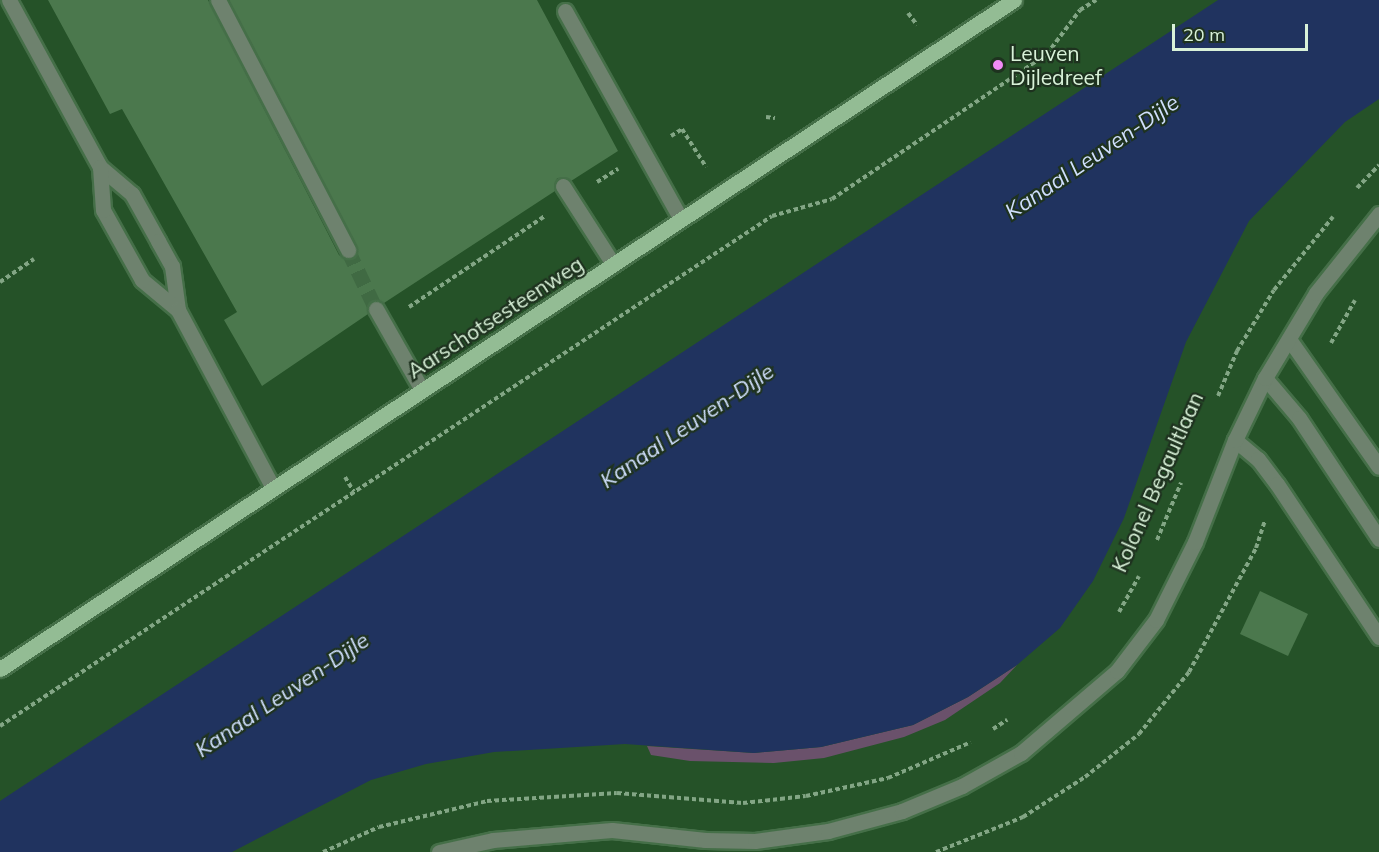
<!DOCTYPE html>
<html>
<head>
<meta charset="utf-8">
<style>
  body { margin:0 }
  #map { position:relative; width:1379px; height:852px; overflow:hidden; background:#255228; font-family:Mulish,sans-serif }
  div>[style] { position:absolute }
  .green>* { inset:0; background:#6a516b }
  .water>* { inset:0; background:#20335f }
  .building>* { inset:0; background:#4b784d }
  .minor-tunnel>* { height:15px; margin-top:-7.5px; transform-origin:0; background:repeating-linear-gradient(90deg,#406a43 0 15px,transparent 0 23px) }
  .path>* { height:4px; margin-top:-2px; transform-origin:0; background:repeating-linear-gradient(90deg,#83a685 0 4.5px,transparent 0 7.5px) }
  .roads { filter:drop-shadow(2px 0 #456f48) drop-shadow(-2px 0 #456f48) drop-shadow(0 2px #456f48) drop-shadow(0 -2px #456f48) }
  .minor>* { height:15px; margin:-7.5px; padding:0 7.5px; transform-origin:7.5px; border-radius:7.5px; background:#6e826e }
  .major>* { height:15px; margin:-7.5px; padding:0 7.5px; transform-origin:7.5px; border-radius:7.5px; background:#93bc94 }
  .dots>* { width:16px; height:16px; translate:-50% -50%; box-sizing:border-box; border:3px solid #1e321f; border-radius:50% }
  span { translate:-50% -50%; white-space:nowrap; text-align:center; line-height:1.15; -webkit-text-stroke:4.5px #1e321f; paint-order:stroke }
  .poi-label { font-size:21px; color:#d9f2d9 }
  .left { translate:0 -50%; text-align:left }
  .street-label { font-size:21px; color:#d9f2d9 }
  .water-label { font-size:22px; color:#d0dffd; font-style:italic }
  .scale { position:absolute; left:1172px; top:24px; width:136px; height:27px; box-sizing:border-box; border:3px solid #d9f2d9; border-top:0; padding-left:8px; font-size:18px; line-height:21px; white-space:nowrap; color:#d9f2d9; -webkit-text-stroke:4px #1e321f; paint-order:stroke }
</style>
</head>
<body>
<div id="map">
  <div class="green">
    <div style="clip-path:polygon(1017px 665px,1000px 683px,945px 720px,904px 737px,824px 758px,774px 763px,690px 761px,651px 755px,647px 746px,754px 753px,821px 747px,913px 725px,968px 697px)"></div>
  </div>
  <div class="water">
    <div style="clip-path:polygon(1218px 0,1379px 0,1379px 99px,1345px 122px,1249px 221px,1186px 342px,1124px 518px,1093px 581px,1060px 628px,1017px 665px,968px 697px,913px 725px,821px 747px,754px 753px,625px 744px,494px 752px,426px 764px,371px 780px,232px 852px,0 852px,0 801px)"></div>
  </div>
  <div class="building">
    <div style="clip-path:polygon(48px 0,208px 0,339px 255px,347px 260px,356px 256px,357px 246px,229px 0,537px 0,618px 151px,571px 181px,557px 178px,555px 191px,384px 303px,371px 301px,368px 314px,262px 386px,224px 320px,237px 312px,122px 109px,110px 114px)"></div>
    <div style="clip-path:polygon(1260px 591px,1308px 614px,1288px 656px,1240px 634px)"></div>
  </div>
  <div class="minor-tunnel">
    <div style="left:348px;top:250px;width:65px;rotate:64.6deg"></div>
  </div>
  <div class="path">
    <div style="left:908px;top:13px;width:15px;rotate:53deg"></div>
    <div style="left:766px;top:117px;width:9px;rotate:6deg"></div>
    <div style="left:671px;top:136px;width:13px;rotate:-32deg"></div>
    <div style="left:682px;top:129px;width:45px;rotate:57.7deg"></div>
    <div style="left:597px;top:182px;width:25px;rotate:-32deg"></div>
    <div style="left:1357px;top:188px;width:32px;rotate:-46deg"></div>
    <div style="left:0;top:282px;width:41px;rotate:-34.1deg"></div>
    <div style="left:409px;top:307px;width:164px;rotate:-33.8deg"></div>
    <div style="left:1331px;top:343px;width:49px;rotate:-60.8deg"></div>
    <div style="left:1218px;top:396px;width:49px;rotate:-67.1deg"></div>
    <div style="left:1237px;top:351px;width:71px;rotate:-58.8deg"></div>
    <div style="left:1274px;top:290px;width:94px;rotate:-51.1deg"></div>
    <div style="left:345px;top:477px;width:17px;rotate:59deg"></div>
    <div style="left:1157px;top:540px;width:62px;rotate:-67.2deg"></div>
    <div style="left:1119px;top:612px;width:41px;rotate:-60.9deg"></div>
    <div style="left:0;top:726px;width:925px;rotate:-33.45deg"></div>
    <div style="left:772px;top:216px;width:62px;rotate:-15.8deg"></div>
    <div style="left:832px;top:199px;width:259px;rotate:-34deg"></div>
    <div style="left:1047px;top:54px;width:55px;rotate:-53.1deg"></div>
    <div style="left:1080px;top:10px;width:19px;rotate:-32deg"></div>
    <div style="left:993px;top:729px;width:17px;rotate:-33deg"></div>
    <div style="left:323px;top:852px;width:61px;rotate:-24.1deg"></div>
    <div style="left:379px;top:827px;width:111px;rotate:-13.5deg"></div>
    <div style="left:487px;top:801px;width:130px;rotate:-3.5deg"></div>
    <div style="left:617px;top:793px;width:126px;rotate:4.5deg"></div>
    <div style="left:743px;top:803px;width:63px;rotate:-6.3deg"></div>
    <div style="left:806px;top:796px;width:84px;rotate:-12.4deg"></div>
    <div style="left:888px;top:778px;width:90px;rotate:-23.4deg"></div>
    <div style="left:936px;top:852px;width:94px;rotate:-21.9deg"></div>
    <div style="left:1023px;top:817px;width:74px;rotate:-32.8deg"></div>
    <div style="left:1085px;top:777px;width:69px;rotate:-38.5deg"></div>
    <div style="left:1139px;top:734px;width:80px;rotate:-51.1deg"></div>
    <div style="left:1189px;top:672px;width:141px;rotate:-61.6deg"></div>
    <div style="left:1256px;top:548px;width:28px;rotate:-72deg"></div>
  </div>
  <div class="roads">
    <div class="minor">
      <div style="left:9px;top:0;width:190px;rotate:61.4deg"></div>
      <div style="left:218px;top:0;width:282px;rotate:62.5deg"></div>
      <div style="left:565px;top:11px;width:238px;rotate:60.9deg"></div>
      <div style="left:100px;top:167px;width:42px;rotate:40.2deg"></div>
      <div style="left:132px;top:194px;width:54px;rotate:61deg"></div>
      <div style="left:158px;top:241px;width:29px;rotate:61deg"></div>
      <div style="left:172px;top:266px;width:44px;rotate:82.2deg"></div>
      <div style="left:178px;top:310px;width:47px;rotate:-140.2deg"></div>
      <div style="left:142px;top:280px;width:80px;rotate:-119.1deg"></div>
      <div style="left:103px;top:210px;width:43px;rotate:-94deg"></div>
      <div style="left:563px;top:186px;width:93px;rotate:57.3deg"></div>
      <div style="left:376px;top:309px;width:93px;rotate:60.4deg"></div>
      <div style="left:178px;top:310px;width:202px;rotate:61.9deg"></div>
      <div style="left:1289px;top:339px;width:156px;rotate:54.9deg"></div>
      <div style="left:1265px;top:378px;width:52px;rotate:49.6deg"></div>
      <div style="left:1299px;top:418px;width:145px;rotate:56.5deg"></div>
      <div style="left:1235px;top:440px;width:30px;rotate:40deg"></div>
      <div style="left:1258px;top:459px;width:31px;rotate:53deg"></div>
      <div style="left:1277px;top:484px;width:184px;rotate:56.3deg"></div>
      <div style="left:439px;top:852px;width:55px;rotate:-12.5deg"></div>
      <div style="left:493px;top:840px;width:119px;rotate:-4.8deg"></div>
      <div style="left:612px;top:830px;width:94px;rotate:6.1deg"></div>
      <div style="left:705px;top:840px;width:50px;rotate:1.1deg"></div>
      <div style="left:755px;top:841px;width:74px;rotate:-7.8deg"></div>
      <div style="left:828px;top:831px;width:77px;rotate:-15.1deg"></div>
      <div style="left:902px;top:811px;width:65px;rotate:-22.6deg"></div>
      <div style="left:962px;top:786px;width:68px;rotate:-29.2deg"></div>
      <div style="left:1021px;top:753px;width:126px;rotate:-40.5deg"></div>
      <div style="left:1117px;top:671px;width:64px;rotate:-52.6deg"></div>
      <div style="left:1156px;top:620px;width:87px;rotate:-63.4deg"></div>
      <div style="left:1195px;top:542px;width:110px;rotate:-68.6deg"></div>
      <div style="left:1235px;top:440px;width:69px;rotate:-64.2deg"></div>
      <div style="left:1265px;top:378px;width:99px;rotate:-59deg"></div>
      <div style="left:1316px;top:293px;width:101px;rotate:-51.4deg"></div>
    </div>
    <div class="major">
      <div style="left:0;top:669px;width:1215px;rotate:-33.42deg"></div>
    </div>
  </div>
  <div class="dots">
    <div style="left:998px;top:65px;background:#f08bf6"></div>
  </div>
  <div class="poi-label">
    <span class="left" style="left:1010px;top:65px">Leuven<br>Dijledreef</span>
  </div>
  <div class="street-label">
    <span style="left:495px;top:317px;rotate:-33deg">Aarschotsesteenweg</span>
    <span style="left:1157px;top:482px;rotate:-66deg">Kolonel Begaultlaan</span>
  </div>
  <div class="water-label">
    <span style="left:1092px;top:157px;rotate:-34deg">Kanaal Leuven-Dijle</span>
    <span style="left:687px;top:426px;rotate:-34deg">Kanaal Leuven-Dijle</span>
    <span style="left:282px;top:695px;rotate:-34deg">Kanaal Leuven-Dijle</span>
  </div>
  <div class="scale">20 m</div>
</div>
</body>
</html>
